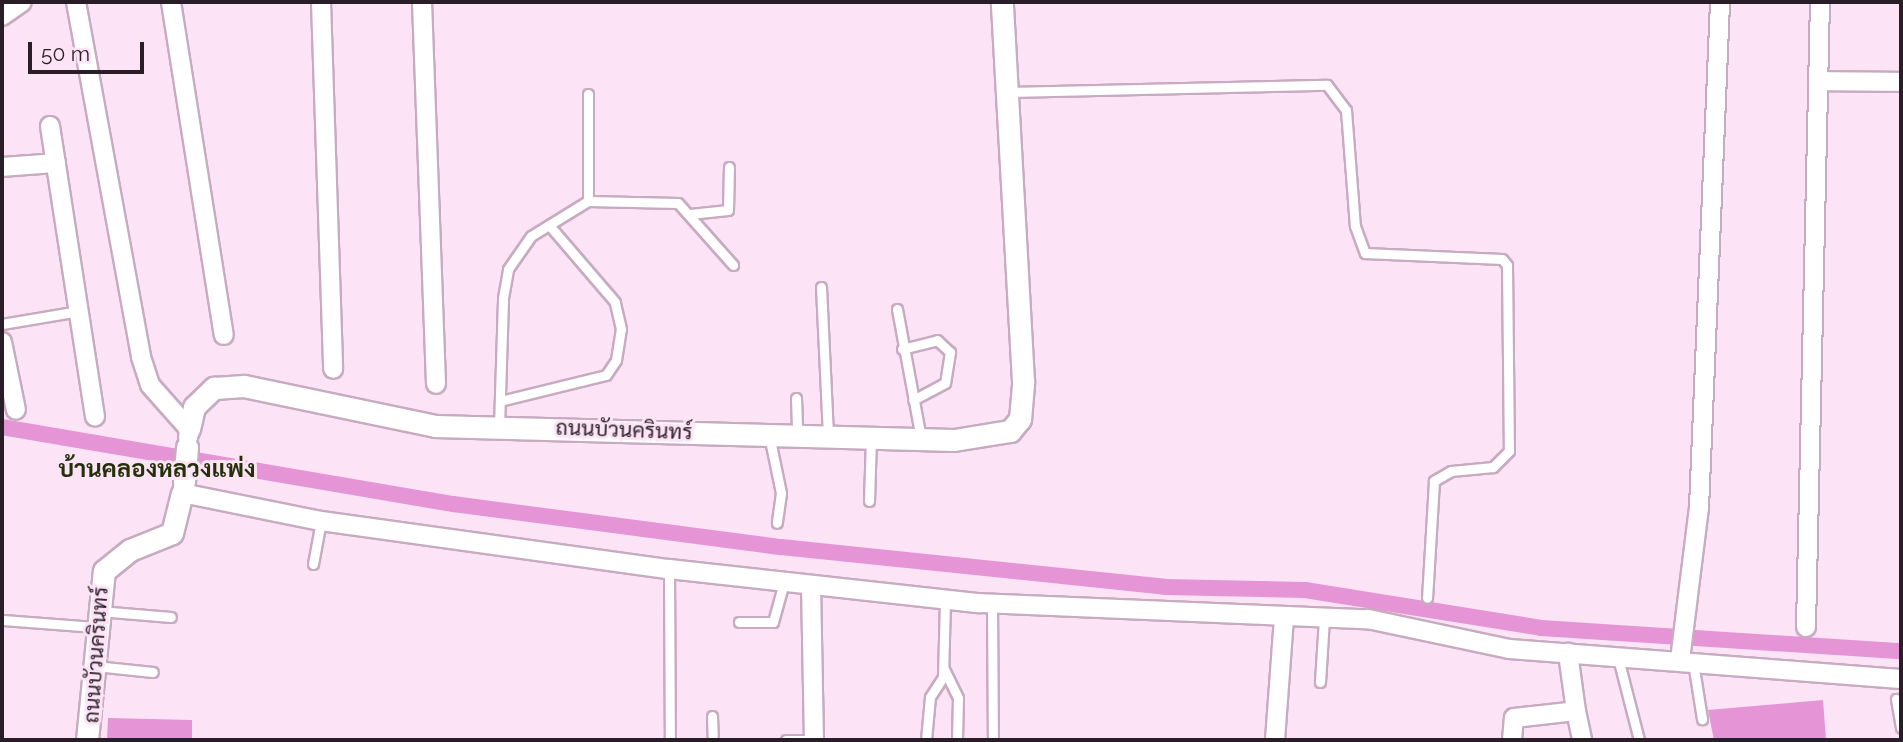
<!DOCTYPE html>
<html>
<head>
<meta charset="utf-8">
<style>
  body { margin:0 }
  #map { position:relative; width:1903px; height:742px; overflow:hidden; background:#fce4f6; font-family:Raleway,Sarabun,sans-serif }
  div>[style] { position:absolute }
  .water>* { inset:0; background:#e595d5 }
  .canal>* { height:16px; margin:-8px; padding:0 8px; transform-origin:8px; border-radius:8px; background:#e595d5 }
  .roads { filter:drop-shadow(2px 0 #c7abc1) drop-shadow(-2px 0 #c7abc1) drop-shadow(0 2px #c7abc1) drop-shadow(0 -2px #c7abc1) }
  .service>* { height:9px; margin:-4.5px; padding:0 4.5px; transform-origin:4.5px; border-radius:4.5px; background:#fff }
  .minor>* { height:18px; margin:-9px; padding:0 9px; transform-origin:9px; border-radius:9px; background:#fff }
  .tertiary>* { height:21px; margin:-10.5px; padding:0 10.5px; transform-origin:10.5px; border-radius:10.5px; background:#fff }
  span { translate:-50% -50%; white-space:nowrap; text-align:center; line-height:1.15; -webkit-text-stroke:6px #fce4f6; paint-order:stroke }
  .street-label { font-size:21px; color:#291e27 }
  .quarter-label { font-size:24px; color:#23300a; font-weight:700 }
  .frame { position:absolute; inset:0; border:4px solid #291e27; pointer-events:none }
  .scale { position:absolute; left:28px; top:42px; width:116px; height:32px; box-sizing:border-box; border:4px solid #291e27; border-top:0; padding-left:9px; font-size:21px; line-height:24px; white-space:nowrap; color:#291e27; -webkit-text-stroke:5px #fce4f6; paint-order:stroke }
</style>
</head>
<body>
<div id="map">
  <div class="water">
    <div style="clip-path:polygon(1823px 700px,1826px 740px,1714px 740px,1708px 710px)"></div>
    <div style="clip-path:polygon(108px 718px,192px 720px,192px 740px,107px 740px)"></div>
  </div>
  <div class="canal">
    <div style="left:2px;top:427px;width:458px;rotate:9.7deg"></div>
    <div style="left:453px;top:504px;width:331px;rotate:7.5deg"></div>
    <div style="left:781px;top:547px;width:386px;rotate:5.9deg"></div>
    <div style="left:1165px;top:587px;width:140px;rotate:1.2deg"></div>
    <div style="left:1305px;top:590px;width:239px;rotate:9.1deg"></div>
    <div style="left:1541px;top:628px;width:361px;rotate:3.7deg"></div>
  </div>
  <div class="roads">
    <div class="service">
      <div style="left:1009px;top:92px;width:318px;rotate:-1.3deg"></div>
      <div style="left:1327px;top:85px;width:31px;rotate:53deg"></div>
      <div style="left:1346px;top:110px;width:116px;rotate:85.6deg"></div>
      <div style="left:1355px;top:226px;width:29px;rotate:70deg"></div>
      <div style="left:1365px;top:253px;width:137px;rotate:2.5deg"></div>
      <div style="left:1502px;top:259px;width:8px;rotate:50deg"></div>
      <div style="left:1507px;top:265px;width:186px;rotate:89.4deg"></div>
      <div style="left:1509px;top:451px;width:23px;rotate:135deg"></div>
      <div style="left:1493px;top:467px;width:42px;rotate:174.6deg"></div>
      <div style="left:1451px;top:471px;width:20px;rotate:150deg"></div>
      <div style="left:1434px;top:481px;width:117px;rotate:93.4deg"></div>
      <div style="left:588px;top:201px;width:107px;rotate:-90deg"></div>
      <div style="left:690px;top:214px;width:38px;rotate:-6deg"></div>
      <div style="left:728px;top:210px;width:43px;rotate:-88.7deg"></div>
      <div style="left:821px;top:287px;width:149px;rotate:87.3deg"></div>
      <div style="left:897px;top:309px;width:131px;rotate:79.5deg"></div>
      <div style="left:2px;top:324px;width:78px;rotate:-9.6deg"></div>
      <div style="left:902px;top:349px;width:36px;rotate:-14deg"></div>
      <div style="left:937px;top:340px;width:18px;rotate:43deg"></div>
      <div style="left:950px;top:352px;width:31px;rotate:99deg"></div>
      <div style="left:945px;top:383px;width:36px;rotate:152deg"></div>
      <div style="left:796px;top:398px;width:37px;rotate:88deg"></div>
      <div style="left:500px;top:401px;width:109px;rotate:-13.8deg"></div>
      <div style="left:606px;top:375px;width:18px;rotate:-56deg"></div>
      <div style="left:616px;top:360px;width:31px;rotate:-81deg"></div>
      <div style="left:621px;top:329px;width:28px;rotate:-103deg"></div>
      <div style="left:615px;top:302px;width:101px;rotate:-130.6deg"></div>
      <div style="left:499px;top:427px;width:129px;rotate:-88.2deg"></div>
      <div style="left:503px;top:298px;width:29px;rotate:-80deg"></div>
      <div style="left:508px;top:269px;width:40px;rotate:-55.1deg"></div>
      <div style="left:531px;top:236px;width:67px;rotate:-31.6deg"></div>
      <div style="left:588px;top:201px;width:90px;rotate:1.3deg"></div>
      <div style="left:678px;top:203px;width:83px;rotate:48.4deg"></div>
      <div style="left:769px;top:435px;width:59px;rotate:78.3deg"></div>
      <div style="left:781px;top:493px;width:30px;rotate:98deg"></div>
      <div style="left:869px;top:501px;width:62px;rotate:-88.2deg"></div>
      <div style="left:313px;top:564px;width:44px;rotate:-79.5deg"></div>
      <div style="left:669px;top:569px;width:171px;rotate:89.7deg"></div>
      <div style="left:992px;top:604px;width:136px;rotate:89.6deg"></div>
      <div style="left:99px;top:611px;width:72px;rotate:4.8deg"></div>
      <div style="left:3px;top:620px;width:92px;rotate:4.4deg"></div>
      <div style="left:739px;top:622px;width:34px"></div>
      <div style="left:773px;top:622px;width:41px;rotate:-74.6deg"></div>
      <div style="left:1618px;top:658px;width:85px;rotate:75.6deg"></div>
      <div style="left:1693px;top:662px;width:58px;rotate:81deg"></div>
      <div style="left:95px;top:666px;width:58px;rotate:5.9deg"></div>
      <div style="left:944px;top:669px;width:32px;rotate:64deg"></div>
      <div style="left:958px;top:698px;width:42px;rotate:91.4deg"></div>
      <div style="left:1320px;top:682px;width:64px;rotate:-86.4deg"></div>
      <div style="left:1896px;top:699px;width:29px;rotate:80deg"></div>
      <div style="left:712px;top:716px;width:24px;rotate:88deg"></div>
      <div style="left:786px;top:740px;width:28px"></div>
      <div style="left:926px;top:740px;width:43px;rotate:-84.7deg"></div>
      <div style="left:930px;top:697px;width:24px;rotate:-57deg"></div>
      <div style="left:943px;top:677px;width:78px;rotate:-88.5deg"></div>
    </div>
    <div class="minor">
      <div style="left:76px;top:2px;width:361px;rotate:79.6deg"></div>
      <div style="left:141px;top:357px;width:29px;rotate:72deg"></div>
      <div style="left:150px;top:385px;width:59px;rotate:48.4deg"></div>
      <div style="left:189px;top:429px;width:9px;rotate:96deg"></div>
      <div style="left:171px;top:2px;width:337px;rotate:81deg"></div>
      <div style="left:321px;top:2px;width:367px;rotate:88.1deg"></div>
      <div style="left:422px;top:2px;width:382px;rotate:87.9deg"></div>
      <div style="left:2px;top:16px;width:24px;rotate:-35deg"></div>
      <div style="left:1818px;top:81px;width:83px;rotate:0.7deg"></div>
      <div style="left:50px;top:126px;width:294px;rotate:81.2deg"></div>
      <div style="left:2px;top:167px;width:54px;rotate:-4.2deg"></div>
      <div style="left:2px;top:342px;width:69px;rotate:78.4deg"></div>
      <div style="left:184px;top:482px;width:11px;rotate:100deg"></div>
      <div style="left:182px;top:493px;width:142px;rotate:11.4deg"></div>
      <div style="left:321px;top:521px;width:351px;rotate:7.9deg"></div>
      <div style="left:669px;top:569px;width:312px;rotate:6.3deg"></div>
      <div style="left:979px;top:603px;width:389px;rotate:2.4deg"></div>
      <div style="left:1368px;top:619px;width:144px;rotate:12deg"></div>
      <div style="left:1509px;top:649px;width:393px;rotate:4.4deg"></div>
      <div style="left:811px;top:585px;width:155px;rotate:88.9deg"></div>
      <div style="left:1806px;top:627px;width:625px;rotate:-88.72deg"></div>
      <div style="left:1680px;top:660px;width:153px;rotate:-82.9deg"></div>
      <div style="left:1699px;top:508px;width:506px;rotate:-87.62deg"></div>
      <div style="left:1576px;top:711px;width:30px;rotate:78deg"></div>
      <div style="left:1275px;top:740px;width:124px;rotate:-85.8deg"></div>
      <div style="left:1512px;top:740px;width:22px;rotate:-85deg"></div>
      <div style="left:1514px;top:718px;width:62px;rotate:-6.4deg"></div>
      <div style="left:1576px;top:711px;width:59px;rotate:-97.9deg"></div>
    </div>
    <div class="tertiary">
      <div style="left:189px;top:429px;width:23px;rotate:-77deg"></div>
      <div style="left:194px;top:407px;width:28px;rotate:-44deg"></div>
      <div style="left:214px;top:388px;width:30px;rotate:-4deg"></div>
      <div style="left:244px;top:386px;width:195px;rotate:11.8deg"></div>
      <div style="left:435px;top:426px;width:519px;rotate:1.55deg"></div>
      <div style="left:954px;top:440px;width:57px;rotate:-9.1deg"></div>
      <div style="left:1010px;top:431px;width:16px;rotate:-50deg"></div>
      <div style="left:1020px;top:419px;width:38px;rotate:-85deg"></div>
      <div style="left:1023px;top:381px;width:380px;rotate:-93.2deg"></div>
      <div style="left:184px;top:482px;width:35px;rotate:-85deg"></div>
      <div style="left:87px;top:740px;width:170px;rotate:-84.3deg"></div>
      <div style="left:104px;top:571px;width:33px;rotate:-39deg"></div>
      <div style="left:130px;top:550px;width:45px;rotate:-22deg"></div>
      <div style="left:172px;top:533px;width:41px;rotate:-76deg"></div>
    </div>
  </div>
  <div class="street-label">
    <span style="left:624px;top:430px;rotate:2deg">ถนนบัวนครินทร์</span>
    <span style="left:96px;top:655px;rotate:-86deg">ถนนบัวนครินทร์</span>
  </div>
  <div class="quarter-label">
    <span style="left:157px;top:469px">บ้านคลองหลวงแพ่ง</span>
  </div>
  <div class="frame"></div>
  <div class="scale">50 m</div>
</div>
</body>
</html>
